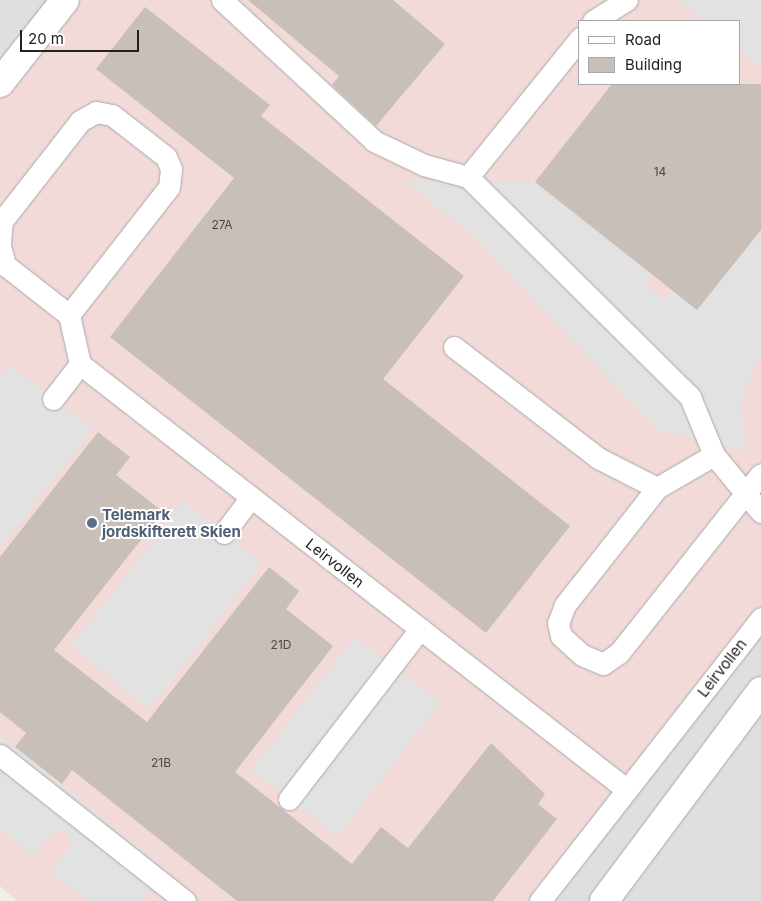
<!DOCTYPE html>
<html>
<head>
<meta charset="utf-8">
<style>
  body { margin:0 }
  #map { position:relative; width:761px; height:901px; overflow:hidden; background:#f2efe9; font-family:Inter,sans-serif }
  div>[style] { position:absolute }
  .residential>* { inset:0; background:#e0dfdf }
  .commercial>* { inset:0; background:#f2dad9 }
  .parking>* { inset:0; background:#e2e2e2 }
  .building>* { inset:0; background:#c7bfb8 }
  .roads { filter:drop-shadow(0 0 1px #a9a9a9) drop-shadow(0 0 1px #a9a9a9) }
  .lane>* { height:21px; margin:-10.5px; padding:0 10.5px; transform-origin:10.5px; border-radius:10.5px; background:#fff }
  .street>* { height:28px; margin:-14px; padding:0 14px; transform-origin:14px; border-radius:14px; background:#fff }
  .dots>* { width:14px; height:14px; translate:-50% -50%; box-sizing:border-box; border:2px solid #fff; border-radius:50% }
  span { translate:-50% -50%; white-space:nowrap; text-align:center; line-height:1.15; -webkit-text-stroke:4px #fff; paint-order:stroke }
  .number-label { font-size:12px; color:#4b4948 }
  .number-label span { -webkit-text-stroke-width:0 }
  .service-label { font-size:15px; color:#4e5e75; font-weight:700 }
  .left { translate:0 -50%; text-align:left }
  .street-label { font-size:15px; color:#222 }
  .legend { position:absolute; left:578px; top:20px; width:162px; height:65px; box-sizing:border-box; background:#fff; border:1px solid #a7a7a7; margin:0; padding:6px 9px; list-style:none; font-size:15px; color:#222 }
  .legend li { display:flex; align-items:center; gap:10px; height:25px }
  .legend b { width:25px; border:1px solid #a7a7a7 }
  .scale { position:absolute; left:20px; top:30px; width:119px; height:22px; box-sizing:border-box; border:2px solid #222; border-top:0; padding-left:6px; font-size:15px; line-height:18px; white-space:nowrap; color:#222; -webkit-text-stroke:4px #fff; paint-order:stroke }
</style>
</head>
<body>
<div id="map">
  <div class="residential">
    <div style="clip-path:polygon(0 0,50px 0,0 64px)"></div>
    <div style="clip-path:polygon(761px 618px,761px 901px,540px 901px)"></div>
  </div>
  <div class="commercial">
    <div style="clip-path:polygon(evenodd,50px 0,761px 0,761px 618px,540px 901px,17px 901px,0 886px,0 64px,50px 0,580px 21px,740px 21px,740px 84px,580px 84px,580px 21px)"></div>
  </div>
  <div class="parking">
    <div style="clip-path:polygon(677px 0,761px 0,761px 67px,740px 50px,740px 21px,704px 21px)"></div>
    <div style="clip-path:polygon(406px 181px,535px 182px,652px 275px,645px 285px,665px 301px,673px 291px,697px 310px,761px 230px,761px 359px,753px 368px,741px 406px,745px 451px,657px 429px,471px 234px)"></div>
    <div style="clip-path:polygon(10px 366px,92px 429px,0 548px,0 379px)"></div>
    <div style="clip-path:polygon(184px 502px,262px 563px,149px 709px,71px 646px)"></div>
    <div style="clip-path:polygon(355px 637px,440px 702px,338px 836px,251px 770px)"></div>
    <div style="clip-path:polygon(0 735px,166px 870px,141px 901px,88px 901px,51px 871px,71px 846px,64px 829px,54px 831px,33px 856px,0 829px)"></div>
  </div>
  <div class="building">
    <div style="clip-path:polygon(248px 0,393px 0,445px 44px,376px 126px,332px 85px,339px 76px)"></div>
    <div style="clip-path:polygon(145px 7px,270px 105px,261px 116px,464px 276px,383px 379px,570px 526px,486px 633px,110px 337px,234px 178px,96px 69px)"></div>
    <div style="clip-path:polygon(612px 84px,761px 84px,761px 230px,697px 310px,535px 182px)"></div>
    <div style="clip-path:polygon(98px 432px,130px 457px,116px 475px,163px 512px,54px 650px,147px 722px,269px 567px,299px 591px,286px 609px,333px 646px,235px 772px,352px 864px,381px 827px,408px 848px,491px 743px,545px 794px,538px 804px,557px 819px,493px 901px,237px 901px,72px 770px,62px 784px,15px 747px,26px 733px,0 712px,0 557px)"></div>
  </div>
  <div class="roads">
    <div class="lane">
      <div style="left:222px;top:0;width:207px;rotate:42.8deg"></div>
      <div style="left:374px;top:141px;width:55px;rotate:25.6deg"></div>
      <div style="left:424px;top:165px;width:46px;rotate:15.3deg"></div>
      <div style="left:468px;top:177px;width:313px;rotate:44.7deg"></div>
      <div style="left:690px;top:397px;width:63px;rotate:67.5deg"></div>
      <div style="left:714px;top:455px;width:74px;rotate:50.5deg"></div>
      <div style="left:593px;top:21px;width:40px;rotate:-32deg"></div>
      <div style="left:468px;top:177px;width:179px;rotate:-51.1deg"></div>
      <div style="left:0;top:242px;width:21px;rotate:-85deg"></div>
      <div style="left:2px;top:221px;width:127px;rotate:-52deg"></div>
      <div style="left:80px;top:121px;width:18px;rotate:-29deg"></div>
      <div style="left:96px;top:112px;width:16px;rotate:11deg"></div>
      <div style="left:112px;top:115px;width:68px;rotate:37.9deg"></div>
      <div style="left:166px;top:157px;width:13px;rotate:67deg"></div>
      <div style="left:171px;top:169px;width:18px;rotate:96deg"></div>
      <div style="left:169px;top:187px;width:162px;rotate:128deg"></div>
      <div style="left:0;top:246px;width:20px;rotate:75deg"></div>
      <div style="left:5px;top:265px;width:81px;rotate:38deg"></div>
      <div style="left:69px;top:315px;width:50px;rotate:77.3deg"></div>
      <div style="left:454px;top:347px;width:182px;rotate:37.6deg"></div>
      <div style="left:598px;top:458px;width:66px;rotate:27deg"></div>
      <div style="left:657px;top:488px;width:66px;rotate:-30.1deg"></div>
      <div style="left:53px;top:399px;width:44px;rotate:-52.4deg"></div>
      <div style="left:80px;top:364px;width:692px;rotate:37.9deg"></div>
      <div style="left:657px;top:488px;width:149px;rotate:128.2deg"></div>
      <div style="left:565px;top:605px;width:19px;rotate:111deg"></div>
      <div style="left:558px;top:623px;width:13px;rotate:77deg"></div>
      <div style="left:561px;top:636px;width:28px;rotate:42deg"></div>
      <div style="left:582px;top:655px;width:23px;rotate:23deg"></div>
      <div style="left:603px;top:664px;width:19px;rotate:-35deg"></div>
      <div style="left:619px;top:653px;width:228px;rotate:-51.6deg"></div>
      <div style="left:224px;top:533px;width:45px;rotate:-53.1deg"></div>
      <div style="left:0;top:755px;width:236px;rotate:38.3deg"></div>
      <div style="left:289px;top:799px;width:215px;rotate:-52.4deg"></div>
      <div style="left:540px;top:901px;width:359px;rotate:-52deg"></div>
    </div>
    <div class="street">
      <div style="left:0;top:83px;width:105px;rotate:-51.9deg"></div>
      <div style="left:604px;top:901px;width:262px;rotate:-53.2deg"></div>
    </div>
  </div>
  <div class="dots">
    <div style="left:92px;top:523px;background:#5c6f8a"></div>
  </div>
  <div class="number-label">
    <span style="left:660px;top:172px">14</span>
    <span style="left:222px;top:225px">27A</span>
    <span style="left:281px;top:645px">21D</span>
    <span style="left:161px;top:763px">21B</span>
  </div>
  <div class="service-label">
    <span class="left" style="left:102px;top:523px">Telemark<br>jordskifterett Skien</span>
  </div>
  <div class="street-label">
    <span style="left:335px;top:563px;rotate:38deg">Leirvollen</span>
    <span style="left:722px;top:668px;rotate:-52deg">Leirvollen</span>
  </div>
  <ul class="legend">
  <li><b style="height:6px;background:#fff"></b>Road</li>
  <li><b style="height:14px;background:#c7bfb8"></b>Building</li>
  </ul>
  <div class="scale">20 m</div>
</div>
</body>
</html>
